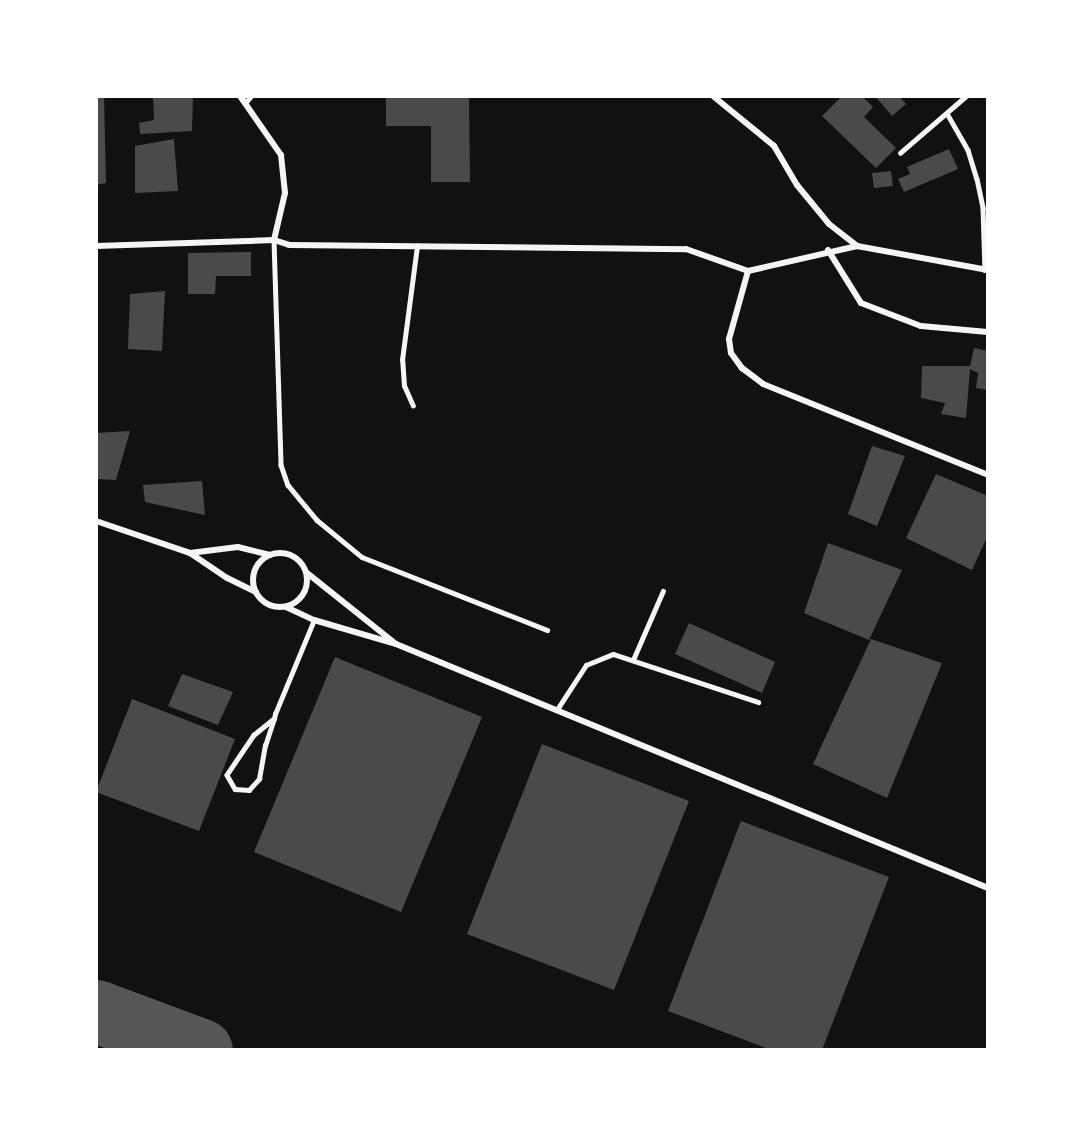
<!DOCTYPE html>
<html>
<head>
<meta charset="utf-8">
<style>
  body { margin:0 }
  #map { position:relative; width:1084px; height:1146px; overflow:hidden; background:#111; font-family:Karla,sans-serif }
  div>[style] { position:absolute }
  .taxiway>* { height:63px; margin:-31.5px; padding:0 31.5px; transform-origin:31.5px; border-radius:31.5px; background:#565656 }
  .building>* { inset:0; background:#4a4a4a }
  .service>* { height:4.5px; margin:-2.25px; padding:0 2.25px; transform-origin:2.25px; border-radius:2.25px; background:#f5f5f5 }
  .minor>* { height:6px; margin:-3px; padding:0 3px; transform-origin:3px; border-radius:3px; background:#f5f5f5 }
  .minor>.ring { margin:-3px; padding:0; box-sizing:content-box; background:none; border:6px solid #f5f5f5; border-radius:50% }
  span { translate:-50% -50%; white-space:nowrap; text-align:center; line-height:1.15; -webkit-text-stroke:6px #fff; paint-order:stroke }
  .frame { position:absolute; inset:0; border:98px solid #fff; pointer-events:none }
</style>
</head>
<body>
<div id="map">
  <div class="taxiway">
    <div style="left:96px;top:1011px;width:112px;rotate:20.4deg"></div>
  </div>
  <div class="building">
    <div style="clip-path:polygon(96px 96px,104px 96px,106px 183px,96px 185px)"></div>
    <div style="clip-path:polygon(153px 96px,193px 96px,192px 131px,140px 134px,139px 123px,154px 120px)"></div>
    <div style="clip-path:polygon(469px 96px,470px 182px,431px 182px,431px 126px,386px 126px,386px 97px)"></div>
    <div style="clip-path:polygon(842px 96px,862px 96px,873px 107px,864px 117px,896px 148px,876px 168px,822px 116px)"></div>
    <div style="clip-path:polygon(875px 96px,899px 96px,906px 104px,892px 116px)"></div>
    <div style="clip-path:polygon(174px 139px,178px 191px,135px 193px,135px 146px)"></div>
    <div style="clip-path:polygon(949px 149px,958px 169px,904px 192px,898px 179px,910px 174px,907px 167px)"></div>
    <div style="clip-path:polygon(891px 171px,893px 186px,874px 188px,872px 173px)"></div>
    <div style="clip-path:polygon(251px 252px,251px 276px,216px 276px,215px 294px,188px 294px,188px 253px)"></div>
    <div style="clip-path:polygon(165px 291px,162px 351px,128px 349px,130px 294px)"></div>
    <div style="clip-path:polygon(974px 348px,988px 351px,988px 390px,976px 388px,978px 373px,970px 369px,966px 418px,941px 414px,945px 403px,921px 398px,922px 366px,970px 366px)"></div>
    <div style="clip-path:polygon(130px 431px,116px 480px,96px 479px,96px 433px)"></div>
    <div style="clip-path:polygon(872px 446px,905px 456px,877px 526px,848px 514px)"></div>
    <div style="clip-path:polygon(936px 474px,988px 496px,988px 535px,972px 570px,906px 538px)"></div>
    <div style="clip-path:polygon(202px 481px,205px 515px,145px 502px,143px 485px)"></div>
    <div style="clip-path:polygon(828px 543px,902px 570px,869px 640px,804px 613px)"></div>
    <div style="clip-path:polygon(689px 623px,775px 662px,762px 693px,675px 654px)"></div>
    <div style="clip-path:polygon(871px 639px,942px 663px,887px 798px,813px 764px)"></div>
    <div style="clip-path:polygon(335px 657px,482px 717px,401px 912px,254px 852px)"></div>
    <div style="clip-path:polygon(182px 674px,233px 692px,218px 725px,168px 706px)"></div>
    <div style="clip-path:polygon(132px 699px,235px 739px,199px 831px,96px 792px)"></div>
    <div style="clip-path:polygon(542px 744px,689px 801px,614px 990px,467px 934px)"></div>
    <div style="clip-path:polygon(741px 821px,889px 877px,822px 1050px,771px 1050px,668px 1011px)"></div>
  </div>
  <div class="service">
    <div style="left:246px;top:102px;width:8px;rotate:-50deg"></div>
    <div style="left:948px;top:115px;width:40px;rotate:60.3deg"></div>
    <div style="left:968px;top:150px;width:30px;rotate:73deg"></div>
    <div style="left:977px;top:179px;width:30px;rotate:78deg"></div>
    <div style="left:983px;top:208px;width:62px;rotate:88.2deg"></div>
    <div style="left:900px;top:153px;width:87px;rotate:-40.8deg"></div>
    <div style="left:274px;top:240px;width:225px;rotate:88.2deg"></div>
    <div style="left:281px;top:465px;width:21px;rotate:71deg"></div>
    <div style="left:288px;top:485px;width:45px;rotate:50.4deg"></div>
    <div style="left:317px;top:520px;width:58px;rotate:39.4deg"></div>
    <div style="left:362px;top:557px;width:199px;rotate:21.5deg"></div>
    <div style="left:413px;top:406px;width:22px;rotate:-114deg"></div>
    <div style="left:404px;top:386px;width:26px;rotate:-94deg"></div>
    <div style="left:402px;top:360px;width:115px;rotate:-82.5deg"></div>
    <div style="left:633px;top:660px;width:75px;rotate:-66.5deg"></div>
    <div style="left:558px;top:708px;width:51px;rotate:-56.9deg"></div>
    <div style="left:586px;top:665px;width:29px;rotate:-22deg"></div>
    <div style="left:613px;top:654px;width:153px;rotate:18.3deg"></div>
    <div style="left:274px;top:719px;width:26px;rotate:141deg"></div>
    <div style="left:254px;top:735px;width:48px;rotate:124deg"></div>
    <div style="left:227px;top:775px;width:16px;rotate:60deg"></div>
    <div style="left:235px;top:789px;width:14px;rotate:4deg"></div>
    <div style="left:249px;top:790px;width:15px;rotate:-48deg"></div>
    <div style="left:259px;top:779px;width:34px;rotate:-80deg"></div>
    <div style="left:265px;top:746px;width:28px;rotate:-72deg"></div>
    <div style="left:274px;top:719px;width:5px;rotate:-79deg"></div>
    <div style="left:275px;top:714px;width:102px;rotate:-67.5deg"></div>
  </div>
  <div class="minor">
    <div style="left:240px;top:96px;width:72px;rotate:55.2deg"></div>
    <div style="left:281px;top:155px;width:38px;rotate:84deg"></div>
    <div style="left:285px;top:193px;width:48px;rotate:103.2deg"></div>
    <div style="left:713px;top:96px;width:79px;rotate:39.3deg"></div>
    <div style="left:774px;top:146px;width:45px;rotate:59.5deg"></div>
    <div style="left:797px;top:185px;width:50px;rotate:50.6deg"></div>
    <div style="left:829px;top:224px;width:36px;rotate:38deg"></div>
    <div style="left:857px;top:246px;width:133px;rotate:10.4deg"></div>
    <div style="left:96px;top:246px;width:178px;rotate:-1.9deg"></div>
    <div style="left:274px;top:240px;width:16px;rotate:18deg"></div>
    <div style="left:289px;top:245px;width:397px;rotate:0.6deg"></div>
    <div style="left:686px;top:249px;width:66px;rotate:19.5deg"></div>
    <div style="left:748px;top:271px;width:112px;rotate:-12.9deg"></div>
    <div style="left:828px;top:250px;width:62px;rotate:58.1deg"></div>
    <div style="left:861px;top:303px;width:64px;rotate:21deg"></div>
    <div style="left:921px;top:326px;width:67px;rotate:5.1deg"></div>
    <div style="left:748px;top:271px;width:71px;rotate:105.6deg"></div>
    <div style="left:729px;top:339px;width:14px;rotate:82deg"></div>
    <div style="left:731px;top:353px;width:19px;rotate:54deg"></div>
    <div style="left:742px;top:368px;width:26px;rotate:37deg"></div>
    <div style="left:763px;top:384px;width:243px;rotate:22deg"></div>
    <div style="left:96px;top:521px;width:99px;rotate:18.8deg"></div>
    <div class="ring" style="left:253px;top:553px;width:48px;height:48px"></div>
    <div style="left:256px;top:592px;width:32px;rotate:-154deg"></div>
    <div style="left:227px;top:578px;width:45px;rotate:-146deg"></div>
    <div style="left:190px;top:553px;width:48px;rotate:-7.1deg"></div>
    <div style="left:238px;top:547px;width:33px;rotate:14deg"></div>
    <div style="left:286px;top:607px;width:31px;rotate:25deg"></div>
    <div style="left:314px;top:620px;width:85px;rotate:16.3deg"></div>
    <div style="left:396px;top:644px;width:114px;rotate:-141.4deg"></div>
    <div style="left:396px;top:644px;width:640px;rotate:22.4deg"></div>
  </div>
  <div class="frame"></div>
</div>
</body>
</html>
